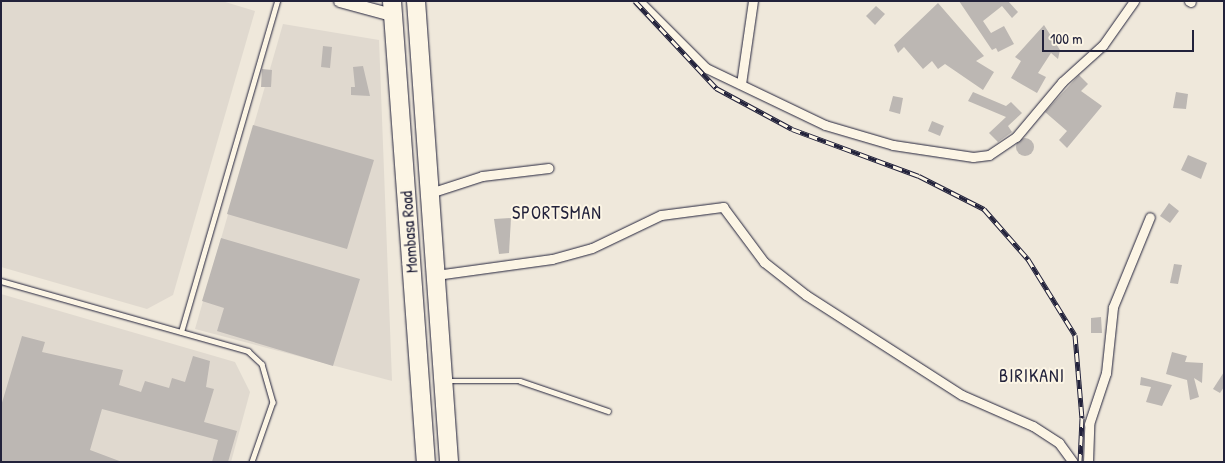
<!DOCTYPE html>
<html>
<head>
<meta charset="utf-8">
<style>
  body { margin:0 }
  #map { position:relative; width:1225px; height:463px; overflow:hidden; background:#efe8db; font-family:"Patrick Hand",sans-serif }
  div>[style] { position:absolute }
  .built>* { inset:0; background:#e0d9cf }
  .building>* { inset:0; background:#bcb7b3 }
  .round { border-radius:50% }
  .roads { filter:drop-shadow(0 0 1px #22223b) drop-shadow(0 0 1px #22223b) }
  .lane>* { height:4.5px; margin:-2.25px; padding:0 2.25px; transform-origin:2.25px; border-radius:2.25px; background:#fcf5e5 }
  .street>* { height:9px; margin:-4.5px; padding:0 4.5px; transform-origin:4.5px; border-radius:4.5px; background:#fcf5e5 }
  .secondary>* { height:12px; margin:-6px; padding:0 6px; transform-origin:6px; border-radius:6px; background:#fcf5e5 }
  .highway>* { height:18px; margin:-9px; padding:0 9px; transform-origin:9px; border-radius:9px; background:#fcf5e5 }
  .rail>* { height:5px; margin-top:-2.5px; transform-origin:0; background:repeating-linear-gradient(90deg,#fcf5e5 0 9px,#22223b 0 18px); box-sizing:border-box; border-block:1px solid #22223b }
  span { translate:-50% -50%; white-space:nowrap; text-align:center; line-height:1.15; -webkit-text-stroke:4px #fcf5e5; paint-order:stroke }
  .street-label { font-size:16px; color:#22223b }
  .neighbourhood-label { font-size:18px; color:#22223b; letter-spacing:1px }
  .frame { position:absolute; inset:0; border:2px solid #22223b; pointer-events:none }
  .scale { position:absolute; left:1042px; top:30px; width:152px; height:22px; box-sizing:border-box; border:2px solid #22223b; border-top:0; padding-left:6px; font-size:15px; line-height:18px; white-space:nowrap; color:#22223b; -webkit-text-stroke:4px #fcf5e5; paint-order:stroke }
</style>
</head>
<body>
<div id="map">
  <div class="built">
    <div style="clip-path:polygon(1px 1px,222px 1px,255px 11px,173px 295px,147px 309px,1px 267px)"></div>
    <div style="clip-path:polygon(283px 24px,379px 40px,392px 381px,195px 329px)"></div>
    <div style="clip-path:polygon(1px 294px,235px 362px,250px 392px,231px 462px,1px 462px)"></div>
  </div>
  <div class="building">
    <div style="clip-path:polygon(959px 1px,1008px 1px,1018px 12px,1012px 18px,1002px 6px,983px 21px,991px 33px,1004px 26px,1014px 44px,998px 52px,996px 48px,992px 50px)"></div>
    <div style="clip-path:polygon(938px 3px,984px 56px,976px 61px,994px 72px,983px 90px,945px 64px,938px 69px,932px 61px,923px 69px,904px 47px,898px 53px,894px 45px)"></div>
    <div style="clip-path:polygon(876px 6px,885px 14px,875px 25px,866px 16px)"></div>
    <div style="clip-path:polygon(1044px 25px,1060px 50px,1058px 59px,1051px 53px,1038px 73px,1046px 77px,1037px 93px,1011px 78px,1021px 61px,1015px 57px)"></div>
    <div style="clip-path:polygon(323px 46px,332px 47px,330px 68px,321px 67px)"></div>
    <div style="clip-path:polygon(363px 66px,370px 96px,351px 95px,351px 87px,355px 87px,353px 67px)"></div>
    <div style="clip-path:polygon(262px 69px,272px 70px,271px 87px,261px 87px)"></div>
    <div style="clip-path:polygon(1079px 75px,1088px 84px,1081px 91px,1102px 106px,1067px 148px,1059px 140px,1067px 131px,1045px 112px)"></div>
    <div style="clip-path:polygon(973px 92px,1006px 106px,1011px 102px,1022px 113px,1008px 126px,1012px 132px,998px 142px,989px 133px,1006px 117px,968px 101px)"></div>
    <div style="clip-path:polygon(1176px 92px,1188px 94px,1186px 109px,1173px 108px)"></div>
    <div style="clip-path:polygon(893px 96px,903px 98px,900px 114px,889px 111px)"></div>
    <div style="clip-path:polygon(932px 121px,944px 126px,940px 136px,928px 131px)"></div>
    <div style="clip-path:polygon(253px 125px,374px 160px,347px 249px,227px 214px)"></div>
    <div class="round" style="left:1016px;top:138px;width:18px;height:18px"></div>
    <div style="clip-path:polygon(1188px 155px,1207px 163px,1201px 179px,1181px 170px)"></div>
    <div style="clip-path:polygon(1169px 203px,1179px 211px,1170px 223px,1160px 216px)"></div>
    <div style="clip-path:polygon(511px 218px,509px 253px,499px 254px,494px 219px)"></div>
    <div style="clip-path:polygon(221px 238px,360px 279px,333px 366px,217px 331px,224px 308px,202px 301px)"></div>
    <div style="clip-path:polygon(1174px 264px,1182px 265px,1178px 284px,1170px 283px)"></div>
    <div style="clip-path:polygon(1101px 317px,1102px 333px,1091px 333px,1091px 318px)"></div>
    <div style="clip-path:polygon(22px 336px,45px 342px,42px 352px,123px 370px,119px 385px,141px 392px,145px 381px,169px 388px,172px 378px,185px 382px,193px 356px,210px 361px,206px 387px,214px 389px,204px 422px,237px 431px,228px 462px,212px 462px,218px 440px,102px 409px,90px 450px,122px 462px,1px 462px,1px 406px)"></div>
    <div style="clip-path:polygon(1172px 352px,1187px 356px,1185px 362px,1203px 363px,1202px 383px,1194px 378px,1199px 397px,1190px 400px,1187px 380px,1166px 374px)"></div>
    <div style="clip-path:polygon(1224px 372px,1224px 387px,1220px 393px,1213px 389px)"></div>
    <div style="clip-path:polygon(1141px 377px,1172px 385px,1162px 406px,1146px 402px,1151px 387px,1140px 385px)"></div>
  </div>
  <div class="roads">
    <div class="lane">
      <div style="left:1px;top:281px;width:257px;rotate:15.8deg"></div>
      <div style="left:248px;top:351px;width:19px;rotate:43deg"></div>
      <div style="left:262px;top:364px;width:40px;rotate:74deg"></div>
      <div style="left:273px;top:402px;width:64px;rotate:109.3deg"></div>
      <div style="left:181px;top:332px;width:345px;rotate:-73.8deg"></div>
      <div style="left:448px;top:381px;width:72px"></div>
      <div style="left:520px;top:381px;width:93px;rotate:18.8deg"></div>
    </div>
    <div class="street">
      <div style="left:639px;top:1px;width:95px;rotate:45deg"></div>
      <div style="left:706px;top:68px;width:132px;rotate:25.6deg"></div>
      <div style="left:825px;top:125px;width:71px;rotate:16.4deg"></div>
      <div style="left:893px;top:145px;width:81px;rotate:8.5deg"></div>
      <div style="left:973px;top:157px;width:16px;rotate:-7deg"></div>
      <div style="left:989px;top:155px;width:32px;rotate:-34deg"></div>
      <div style="left:1016px;top:137px;width:72px;rotate:-50.1deg"></div>
      <div style="left:1062px;top:82px;width:55px;rotate:-42.1deg"></div>
      <div style="left:1103px;top:45px;width:54px;rotate:-54.8deg"></div>
      <div style="left:1189px;top:1px;width:2px;rotate:27deg"></div>
      <div style="left:741px;top:84px;width:84px;rotate:-81.8deg"></div>
      <div style="left:430px;top:193px;width:55px;rotate:-18.1deg"></div>
      <div style="left:482px;top:176px;width:67px;rotate:-6.8deg"></div>
      <div style="left:436px;top:275px;width:117px;rotate:-7.9deg"></div>
      <div style="left:552px;top:259px;width:41px;rotate:-15.4deg"></div>
      <div style="left:592px;top:248px;width:76px;rotate:-25.6deg"></div>
      <div style="left:661px;top:215px;width:63px;rotate:-7.4deg"></div>
      <div style="left:723px;top:207px;width:69px;rotate:53.3deg"></div>
      <div style="left:764px;top:262px;width:53px;rotate:38.2deg"></div>
      <div style="left:806px;top:295px;width:185px;rotate:32.7deg"></div>
      <div style="left:962px;top:395px;width:77px;rotate:23.6deg"></div>
      <div style="left:1033px;top:426px;width:31px;rotate:33deg"></div>
      <div style="left:1059px;top:443px;width:24px;rotate:54deg"></div>
      <div style="left:1088px;top:462px;width:38px;rotate:-88deg"></div>
      <div style="left:1089px;top:424px;width:54px;rotate:-71.6deg"></div>
      <div style="left:1106px;top:373px;width:66px;rotate:-83.9deg"></div>
      <div style="left:1113px;top:307px;width:97px;rotate:-67.7deg"></div>
    </div>
    <div class="secondary">
      <div style="left:340px;top:1px;width:54px;rotate:15.1deg"></div>
    </div>
    <div class="highway">
      <div style="left:392px;top:1px;width:462px;rotate:85.8deg"></div>
      <div style="left:416px;top:1px;width:462px;rotate:85.9deg"></div>
    </div>
  </div>
  <div class="rail">
    <div style="left:635px;top:1px;width:119px;rotate:47deg"></div>
    <div style="left:716px;top:88px;width:86px;rotate:28.3deg"></div>
    <div style="left:792px;top:129px;width:135px;rotate:20.3deg"></div>
    <div style="left:919px;top:176px;width:73px;rotate:26.9deg"></div>
    <div style="left:984px;top:209px;width:67px;rotate:48.7deg"></div>
    <div style="left:1028px;top:259px;width:89px;rotate:58.3deg"></div>
    <div style="left:1075px;top:335px;width:83px;rotate:85.2deg"></div>
    <div style="left:1082px;top:418px;width:44px;rotate:92.6deg"></div>
  </div>
  <div class="street-label">
    <span style="left:409px;top:232px;rotate:-94deg">Mombasa Road</span>
  </div>
  <div class="neighbourhood-label">
    <span style="left:557px;top:213px">SPORTSMAN</span>
    <span style="left:1032px;top:376px">BIRIKANI</span>
  </div>
  <div class="frame"></div>
  <div class="scale">100 m</div>
</div>
</body>
</html>
